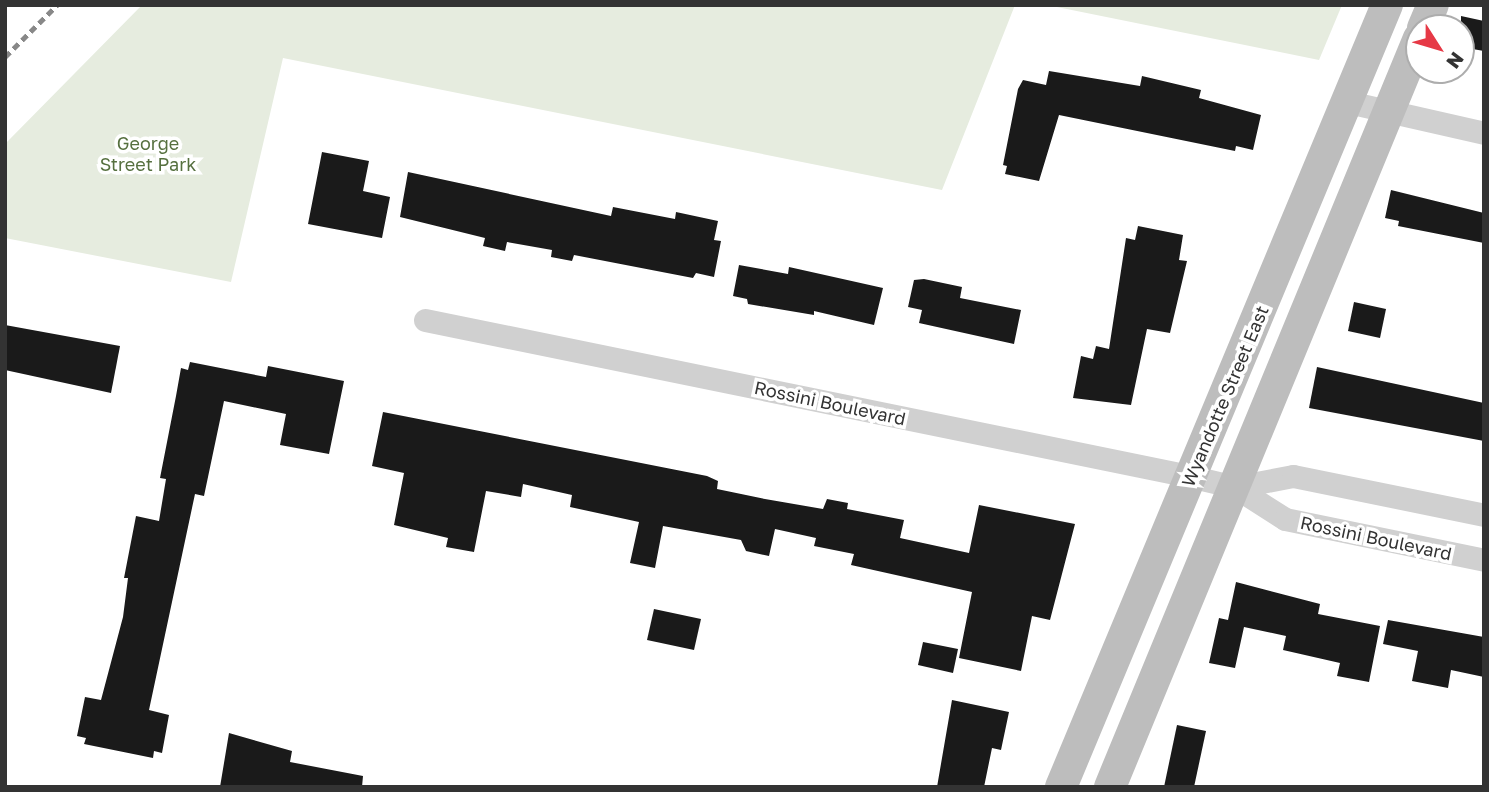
<!DOCTYPE html>
<html>
<head>
<meta charset="utf-8">
<style>
  body { margin:0 }
  #map { position:relative; width:1489px; height:792px; overflow:hidden; background:#fff; font-family:"Golos Text",sans-serif }
  div>[style] { position:absolute }
  .green>* { inset:0; background:#e6ecdf }
  .building>* { inset:0; background:#1a1a1a }
  .minor>* { height:23px; margin:-11.5px; padding:0 11.5px; transform-origin:11.5px; border-radius:11.5px; background:#d0d0d0 }
  .secondary>* { height:32px; margin:-16px; padding:0 16px; transform-origin:16px; border-radius:16px; background:#bdbdbd }
  .rail>* { height:5px; margin-top:-2.5px; transform-origin:0; background:repeating-linear-gradient(90deg,#888 0 7px,transparent 0 12px) }
  span { translate:-50% -50%; white-space:nowrap; text-align:center; line-height:1.15; -webkit-text-stroke:7px #fff; paint-order:stroke }
  .park-label { font-size:18px; color:#56703f }
  .street-label { font-size:18px; color:#333 }
  .frame { position:absolute; inset:0; border:7px solid #333; pointer-events:none }
  .north { position:absolute; left:1405px; top:14px; width:70px; height:70px; box-sizing:border-box; background:#fff; border:2px solid #adadad; border-radius:50%; rotate:127deg; font-size:19px; font-weight:700; line-height:28px; text-align:center; color:#333 }
  .north::after { content:''; display:block; margin:auto; width:24px; height:32px; background:#e63946; clip-path:polygon(50% 0,100% 100%,50% 72%,0 100%) }
</style>
</head>
<body>
<div id="map">
  <div class="green">
    <div style="clip-path:polygon(142px 5px,1015px 5px,942px 190px,283px 58px,231px 282px,5px 238px,5px 144px)"></div>
    <div style="clip-path:polygon(1047px 5px,1342px 5px,1319px 60px)"></div>
  </div>
  <div class="building">
    <div style="clip-path:polygon(1461px 16px,1484px 21px,1484px 51px,1461px 47px)"></div>
    <div style="clip-path:polygon(1049px 71px,1140px 86px,1142px 76px,1201px 90px,1199px 98px,1261px 115px,1253px 150px,1236px 146px,1235px 151px,1059px 115px,1039px 181px,1005px 174px,1007px 166px,1003px 165px,1018px 89px,1023px 80px,1046px 85px)"></div>
    <div style="clip-path:polygon(322px 152px,369px 161px,363px 191px,390px 197px,382px 238px,308px 224px)"></div>
    <div style="clip-path:polygon(408px 172px,611px 216px,613px 207px,675px 219px,676px 212px,718px 221px,714px 240px,721px 241px,714px 277px,696px 273px,693px 278px,574px 255px,572px 261px,551px 257px,552px 250px,507px 242px,505px 251px,483px 246px,485px 238px,400px 217px)"></div>
    <div style="clip-path:polygon(1391px 190px,1484px 213px,1484px 243px,1398px 226px,1399px 221px,1385px 218px)"></div>
    <div style="clip-path:polygon(1138px 226px,1183px 235px,1179px 260px,1187px 261px,1170px 333px,1147px 329px,1131px 405px,1073px 398px,1081px 356px,1093px 359px,1096px 346px,1109px 349px,1126px 238px,1135px 240px)"></div>
    <div style="clip-path:polygon(739px 265px,788px 274px,789px 267px,883px 288px,874px 325px,814px 311px,814px 315px,748px 304px,747px 299px,733px 296px)"></div>
    <div style="clip-path:polygon(924px 279px,962px 287px,960px 298px,1021px 310px,1014px 344px,919px 323px,922px 310px,908px 307px,914px 280px)"></div>
    <div style="clip-path:polygon(1354px 302px,1386px 309px,1380px 338px,1348px 331px)"></div>
    <div style="clip-path:polygon(5px 325px,120px 346px,111px 393px,5px 370px)"></div>
    <div style="clip-path:polygon(190px 362px,266px 377px,268px 366px,344px 381px,329px 454px,280px 445px,286px 414px,224px 401px,204px 496px,195px 494px,149px 710px,169px 715px,162px 753px,154px 751px,153px 758px,84px 744px,86px 738px,77px 736px,85px 697px,101px 700px,123px 617px,128px 578px,124px 578px,136px 516px,159px 521px,166px 479px,160px 478px,176px 396px,181px 368px,188px 370px)"></div>
    <div style="clip-path:polygon(1317px 367px,1484px 403px,1484px 441px,1309px 408px)"></div>
    <div style="clip-path:polygon(383px 412px,707px 476px,718px 481px,717px 489px,765px 499px,823px 509px,827px 499px,848px 503px,847px 509px,904px 520px,900px 538px,969px 553px,979px 505px,1075px 524px,1050px 620px,1032px 616px,1021px 671px,959px 658px,972px 592px,851px 565px,854px 554px,814px 546px,816px 538px,775px 529px,769px 556px,746px 551px,741px 540px,663px 526px,655px 568px,630px 563px,639px 522px,570px 507px,572px 495px,523px 484px,521px 497px,486px 491px,474px 552px,446px 547px,448px 538px,394px 525px,404px 473px,372px 466px)"></div>
    <div style="clip-path:polygon(1236px 582px,1320px 604px,1318px 614px,1380px 626px,1369px 682px,1337px 676px,1340px 663px,1283px 650px,1286px 636px,1244px 627px,1235px 668px,1209px 663px,1219px 618px,1228px 620px)"></div>
    <div style="clip-path:polygon(654px 609px,701px 619px,694px 650px,647px 640px)"></div>
    <div style="clip-path:polygon(1388px 620px,1484px 637px,1484px 677px,1451px 670px,1448px 688px,1412px 681px,1418px 651px,1383px 644px)"></div>
    <div style="clip-path:polygon(923px 642px,958px 649px,953px 673px,918px 665px)"></div>
    <div style="clip-path:polygon(952px 700px,1009px 712px,1001px 750px,992px 748px,984px 787px,937px 787px)"></div>
    <div style="clip-path:polygon(1177px 725px,1206px 731px,1194px 787px,1164px 787px)"></div>
    <div style="clip-path:polygon(229px 733px,292px 751px,290px 762px,363px 776px,362px 787px,220px 787px)"></div>
  </div>
  <div class="minor">
    <div style="left:1348px;top:102px;width:139px;rotate:12.8deg"></div>
    <div style="left:425px;top:320px;width:780px;rotate:11.54deg"></div>
    <div style="left:1189px;top:476px;width:47px;rotate:13.4deg"></div>
    <div style="left:1235px;top:487px;width:59px;rotate:32.6deg"></div>
    <div style="left:1285px;top:519px;width:203px;rotate:11.6deg"></div>
    <div style="left:1235px;top:487px;width:59px;rotate:-10.7deg"></div>
    <div style="left:1293px;top:476px;width:195px;rotate:11.5deg"></div>
  </div>
  <div class="secondary">
    <div style="left:1423px;top:28px;width:25px;rotate:-67deg"></div>
    <div style="left:1061px;top:787px;width:847px;rotate:-67.37deg"></div>
    <div style="left:1110px;top:787px;width:810px;rotate:-67.58deg"></div>
  </div>
  <div class="rail">
    <div style="left:5px;top:57px;width:74px;rotate:-45deg"></div>
  </div>
  <div class="park-label">
    <span style="left:148px;top:154px">George<br>Street Park</span>
  </div>
  <div class="street-label">
    <span style="left:1225px;top:396px;rotate:-67deg">Wyandotte Street East</span>
    <span style="left:830px;top:403px;rotate:12deg">Rossini Boulevard</span>
    <span style="left:1376px;top:538px;rotate:12deg">Rossini Boulevard</span>
  </div>
  <div class="frame"></div>
  <div class="north">N</div>
</div>
</body>
</html>
